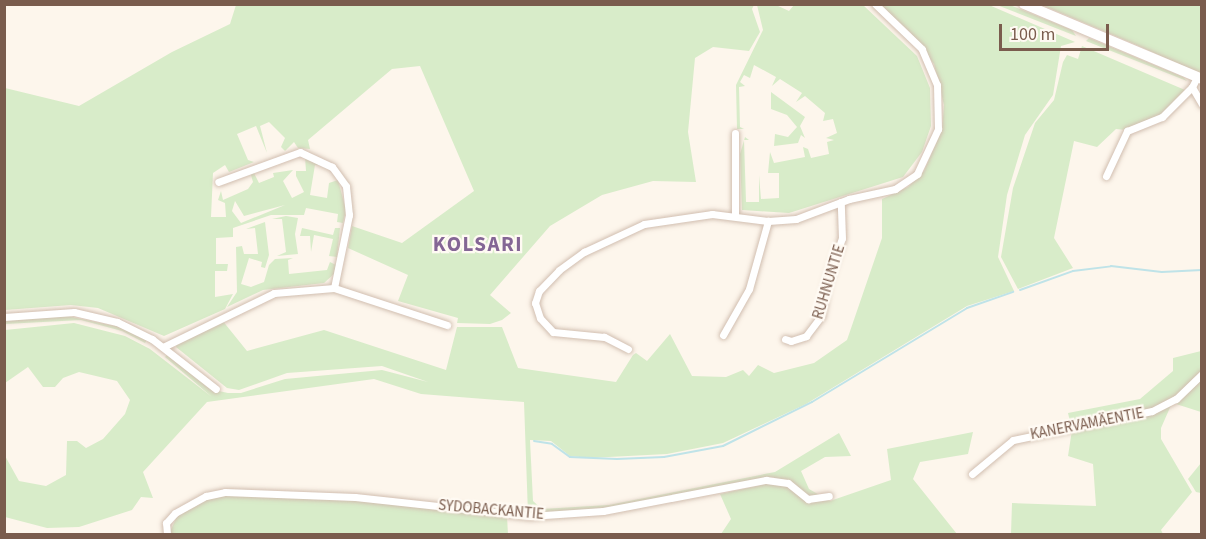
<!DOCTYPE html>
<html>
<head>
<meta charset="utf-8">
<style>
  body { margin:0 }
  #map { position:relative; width:1206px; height:539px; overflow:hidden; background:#fdf6ec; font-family:"Source Sans 3",sans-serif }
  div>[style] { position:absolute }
  .green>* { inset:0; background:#d8ecc9 }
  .stream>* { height:2px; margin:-1px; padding:0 1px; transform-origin:1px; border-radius:1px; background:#bfe3e8 }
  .roads { filter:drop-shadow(0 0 2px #d1beb0) drop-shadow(0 0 2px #d1beb0) }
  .minor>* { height:7px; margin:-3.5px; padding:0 3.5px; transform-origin:3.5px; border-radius:3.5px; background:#fff }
  .secondary>* { height:10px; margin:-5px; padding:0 5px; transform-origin:5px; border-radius:5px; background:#fff }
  span { translate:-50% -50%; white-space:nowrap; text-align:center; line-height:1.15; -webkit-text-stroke:4.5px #fffaf3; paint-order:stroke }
  .street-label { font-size:15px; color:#7a5c4d }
  .district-label { font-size:21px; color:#846695; font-weight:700; letter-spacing:1.5px }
  .frame { position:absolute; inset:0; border:6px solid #7a5c4d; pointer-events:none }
  .scale { position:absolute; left:999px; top:24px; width:110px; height:27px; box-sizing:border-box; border:3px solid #7a5c4d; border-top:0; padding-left:8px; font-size:18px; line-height:21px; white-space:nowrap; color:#7a5c4d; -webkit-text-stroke:4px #fffaf3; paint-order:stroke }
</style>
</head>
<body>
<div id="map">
  <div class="green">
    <div style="clip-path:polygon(evenodd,236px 5px,754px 5px,752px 9px,760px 32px,749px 51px,713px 47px,695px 58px,688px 132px,696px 182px,653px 181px,602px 195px,550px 226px,490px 295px,511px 313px,502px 320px,490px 324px,457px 323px,458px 318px,398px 301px,408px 275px,348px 248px,352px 226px,402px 243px,474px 191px,420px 66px,392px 69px,308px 140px,310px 149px,298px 148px,294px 142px,285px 151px,281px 147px,285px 138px,269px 122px,260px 126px,267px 153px,256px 126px,237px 134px,248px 160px,254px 162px,229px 172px,225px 165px,213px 173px,211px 217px,226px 217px,225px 203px,218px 200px,221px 191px,223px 200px,248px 189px,253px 182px,250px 172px,253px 171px,259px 183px,274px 177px,273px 173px,293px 170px,283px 181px,292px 198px,304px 192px,296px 176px,296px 171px,306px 171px,305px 157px,320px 165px,315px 165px,310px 195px,327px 198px,329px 183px,338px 180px,346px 210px,343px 223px,337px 222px,338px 214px,306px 208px,304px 215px,271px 215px,233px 228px,233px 237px,216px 238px,216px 264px,228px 264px,227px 271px,215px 271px,215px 297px,233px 294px,225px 309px,164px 336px,98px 308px,71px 305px,5px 310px,5px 88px,79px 106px,172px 52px,230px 24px,236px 5px,235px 201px,244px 216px,285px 205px,241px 223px,232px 211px,235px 201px)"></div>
    <div style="clip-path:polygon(757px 5px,776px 5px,789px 11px,794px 5px,863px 5px,917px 56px,930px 88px,931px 126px,922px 152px,903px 177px,789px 213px,742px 210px,740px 154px,745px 137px,749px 140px,744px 140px,746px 202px,759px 202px,759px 175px,761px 199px,779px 198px,779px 173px,768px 173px,770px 152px,774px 163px,805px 157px,803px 147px,808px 149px,811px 158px,829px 154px,827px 142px,834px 140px,826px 138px,837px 133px,833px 119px,823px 121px,825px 113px,805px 96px,796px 102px,802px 93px,780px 79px,772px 86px,776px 77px,754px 65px,750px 78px,744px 75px,740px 82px,745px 86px,739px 87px,740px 127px,744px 129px,737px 129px,736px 85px,763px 30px)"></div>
    <div style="clip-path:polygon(880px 5px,989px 5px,1075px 42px,1061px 46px,1053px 95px,1025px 135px,1007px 195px,998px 257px,1014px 291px,967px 306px,806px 404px,723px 443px,667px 454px,589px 458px,570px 456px,551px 441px,530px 440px,533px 501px,542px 509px,609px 505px,775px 472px,839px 433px,851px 456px,825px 457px,801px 471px,809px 489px,830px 501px,891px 480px,887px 449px,973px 432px,968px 454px,920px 462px,913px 479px,957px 534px,721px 534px,731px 519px,720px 494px,775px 482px,774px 477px,619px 507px,528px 514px,524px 402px,421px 394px,374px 379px,207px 402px,143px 472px,153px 498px,141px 497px,132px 510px,79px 527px,47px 528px,5px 517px,4px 454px,19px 481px,46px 486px,66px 475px,67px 441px,77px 441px,86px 448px,103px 439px,125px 414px,130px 400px,117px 381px,79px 372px,63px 378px,55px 387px,43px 387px,28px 367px,5px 383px,5px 330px,74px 323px,125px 336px,150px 349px,212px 397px,165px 357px,167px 355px,214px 390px,228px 393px,241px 393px,285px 379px,382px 370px,428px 382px,382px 366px,287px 373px,239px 390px,227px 388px,176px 347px,177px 343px,222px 320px,247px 351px,324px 330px,446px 370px,457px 327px,502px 327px,518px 368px,616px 382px,633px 355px,636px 353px,647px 361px,670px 334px,692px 376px,726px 377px,743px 370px,749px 376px,758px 365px,774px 373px,814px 363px,847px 340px,882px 238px,882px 199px,908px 187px,924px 171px,942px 130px,944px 105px,934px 64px,910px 32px)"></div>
    <div style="clip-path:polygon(997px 5px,1010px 5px,1072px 30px,1076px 36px)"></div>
    <div style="clip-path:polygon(1042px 5px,1201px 5px,1201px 74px,1132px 43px)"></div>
    <div style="clip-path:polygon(1089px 38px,1183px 77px,1187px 81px,1086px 41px)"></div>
    <div style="clip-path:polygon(1082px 46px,1185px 90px,1162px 116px,1126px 130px,1116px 129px,1097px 147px,1074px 141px,1054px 238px,1073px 268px,1018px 289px,1001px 257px,1013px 188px,1035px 123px,1054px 100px,1063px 62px,1067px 55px,1078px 59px)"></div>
    <div style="clip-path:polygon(771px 92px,805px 117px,800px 126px,805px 138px,801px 135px,798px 143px,774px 146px,775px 134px,788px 137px,797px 127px,787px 115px,771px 109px)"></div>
    <div style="clip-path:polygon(286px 216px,298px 218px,295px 234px,298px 254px,277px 256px,286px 252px,282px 219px,272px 219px)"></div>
    <div style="clip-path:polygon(265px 222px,269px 255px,265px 268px,261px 267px,262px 262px,249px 258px,241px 284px,251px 287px,264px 282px,269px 265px,275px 259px,293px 258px,288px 260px,289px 274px,327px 270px,330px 262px,336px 265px,334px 274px,324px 283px,263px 290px,227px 307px,237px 292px,236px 247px,242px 246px,244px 254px,258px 254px,255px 228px,246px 229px)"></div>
    <div style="clip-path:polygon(302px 228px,333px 235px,335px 228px,340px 228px,337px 257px,329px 256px,333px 239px,314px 235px,311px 252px,310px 236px,300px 236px)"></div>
    <div style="clip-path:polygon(67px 316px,124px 328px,147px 340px,145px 343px,122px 331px,81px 320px,5px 324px,5px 320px)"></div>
    <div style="clip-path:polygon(1201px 351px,1201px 371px,1176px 396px,1152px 409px,1071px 426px,1068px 413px,1140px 399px,1173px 371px,1173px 358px)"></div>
    <div style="clip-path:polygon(1201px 376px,1201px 412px,1176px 404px,1185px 392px)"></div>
    <div style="clip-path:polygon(1172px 403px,1161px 428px,1161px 439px,1192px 492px,1161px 530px,1163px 534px,1011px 534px,1012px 503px,1096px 506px,1093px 464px,1068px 456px,1072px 430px)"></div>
    <div style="clip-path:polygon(1201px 463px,1201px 493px,1196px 492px,1188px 479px)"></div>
    <div style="clip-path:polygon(226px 495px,361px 501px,507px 517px,508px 534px,169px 534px,178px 514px,212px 497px)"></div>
  </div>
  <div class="stream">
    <div style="left:1020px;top:290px;width:56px;rotate:-19.7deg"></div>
    <div style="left:1073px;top:271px;width:38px;rotate:-7deg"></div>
    <div style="left:1111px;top:266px;width:51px;rotate:6.7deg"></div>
    <div style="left:1162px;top:272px;width:40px;rotate:-2.9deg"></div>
    <div style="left:534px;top:441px;width:18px;rotate:9deg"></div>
    <div style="left:552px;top:444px;width:22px;rotate:36deg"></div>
    <div style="left:570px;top:457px;width:47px;rotate:2.4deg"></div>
    <div style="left:617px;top:459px;width:47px;rotate:-2.4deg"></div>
    <div style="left:664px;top:457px;width:60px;rotate:-10.6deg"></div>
    <div style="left:723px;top:446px;width:99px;rotate:-26.3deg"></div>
    <div style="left:812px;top:402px;width:181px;rotate:-31.2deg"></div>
    <div style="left:967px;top:308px;width:49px;rotate:-19.2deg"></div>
  </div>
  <div class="roads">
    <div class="minor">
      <div style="left:1192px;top:87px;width:20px;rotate:60deg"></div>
      <div style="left:735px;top:133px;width:83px;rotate:90deg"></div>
      <div style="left:1106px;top:176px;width:50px;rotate:-65deg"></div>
      <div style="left:1127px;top:131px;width:38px;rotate:-22deg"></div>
      <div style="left:1162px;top:117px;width:42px;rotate:-45deg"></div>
      <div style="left:1192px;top:87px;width:11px;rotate:-63deg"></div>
      <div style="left:334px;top:288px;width:119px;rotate:18.1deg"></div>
      <div style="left:4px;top:317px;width:70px;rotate:-4.1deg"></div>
      <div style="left:74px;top:312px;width:44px;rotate:13.1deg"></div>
      <div style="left:117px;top:322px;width:39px;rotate:26deg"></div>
      <div style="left:152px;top:339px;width:81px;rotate:38deg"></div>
      <div style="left:723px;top:335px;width:53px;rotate:-60.5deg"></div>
      <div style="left:749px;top:289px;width:71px;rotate:-74.4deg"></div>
      <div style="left:785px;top:339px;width:6px;rotate:18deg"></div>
      <div style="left:791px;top:341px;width:16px;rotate:-18deg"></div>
      <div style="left:806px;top:336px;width:25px;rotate:-53deg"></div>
      <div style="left:821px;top:316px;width:35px;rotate:-80deg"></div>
      <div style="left:827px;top:282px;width:46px;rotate:-71.2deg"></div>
      <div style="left:842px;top:238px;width:36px;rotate:-92deg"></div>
      <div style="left:163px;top:347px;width:123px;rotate:-25.9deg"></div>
      <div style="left:274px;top:293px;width:60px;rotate:-4.8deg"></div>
      <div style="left:334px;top:288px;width:75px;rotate:-78.4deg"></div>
      <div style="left:349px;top:215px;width:29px;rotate:-96deg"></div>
      <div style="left:346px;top:186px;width:24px;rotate:-126deg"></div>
      <div style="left:332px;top:167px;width:35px;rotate:-155deg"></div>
      <div style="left:300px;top:152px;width:87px;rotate:159.9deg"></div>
      <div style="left:628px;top:349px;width:27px;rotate:-153deg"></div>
      <div style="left:604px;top:337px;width:51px;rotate:-174.4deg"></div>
      <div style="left:553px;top:332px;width:19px;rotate:-133deg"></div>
      <div style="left:540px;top:318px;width:16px;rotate:-108deg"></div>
      <div style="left:535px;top:303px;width:13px;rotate:-72deg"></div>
      <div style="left:539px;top:291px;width:29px;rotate:-46deg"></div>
      <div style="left:559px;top:270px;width:31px;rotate:-36deg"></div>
      <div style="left:584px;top:252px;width:66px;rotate:-25deg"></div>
      <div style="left:644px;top:224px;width:69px;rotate:-8.4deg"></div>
      <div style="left:712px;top:214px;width:56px;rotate:7.1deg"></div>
      <div style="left:768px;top:221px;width:28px;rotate:-4deg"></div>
      <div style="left:796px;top:219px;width:57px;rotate:-20.7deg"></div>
      <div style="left:849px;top:199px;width:47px;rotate:-12.3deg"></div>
      <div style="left:895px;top:189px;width:27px;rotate:-34deg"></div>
      <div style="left:917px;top:174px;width:50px;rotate:-65deg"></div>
      <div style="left:938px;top:129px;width:44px;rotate:-91.3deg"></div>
      <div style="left:937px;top:85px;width:39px;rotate:-113deg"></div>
      <div style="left:922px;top:49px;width:65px;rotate:-136.2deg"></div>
      <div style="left:972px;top:474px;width:53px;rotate:-39.7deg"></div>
      <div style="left:1013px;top:440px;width:142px;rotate:-11.8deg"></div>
      <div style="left:1152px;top:411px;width:27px;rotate:-27deg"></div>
      <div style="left:1176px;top:399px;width:36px;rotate:-44deg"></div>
      <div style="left:167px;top:534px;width:11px;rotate:-95deg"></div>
      <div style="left:166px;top:523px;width:13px;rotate:-48deg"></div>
      <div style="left:175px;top:513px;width:35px;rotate:-29deg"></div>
      <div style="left:206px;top:496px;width:19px;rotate:-12deg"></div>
      <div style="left:225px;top:492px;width:130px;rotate:2.2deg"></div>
      <div style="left:355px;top:497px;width:176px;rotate:6.2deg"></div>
      <div style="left:530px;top:516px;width:73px;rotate:-3.9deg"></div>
      <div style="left:603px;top:511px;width:166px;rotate:-10.8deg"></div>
      <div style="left:766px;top:480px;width:22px;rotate:8deg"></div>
      <div style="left:788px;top:483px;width:26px;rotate:39deg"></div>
      <div style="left:808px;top:499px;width:21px;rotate:-8deg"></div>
    </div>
    <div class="secondary">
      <div style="left:1024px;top:4px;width:193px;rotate:22.8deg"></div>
    </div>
  </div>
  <div class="street-label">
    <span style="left:829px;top:282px;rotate:-73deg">RUHNUNTIE</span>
    <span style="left:1087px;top:424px;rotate:-11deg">KANERVAMÄENTIE</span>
    <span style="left:491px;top:510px;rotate:5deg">SYDOBACKANTIE</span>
  </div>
  <div class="district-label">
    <span style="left:478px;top:244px">KOLSARI</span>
  </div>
  <div class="frame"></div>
  <div class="scale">100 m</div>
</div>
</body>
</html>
